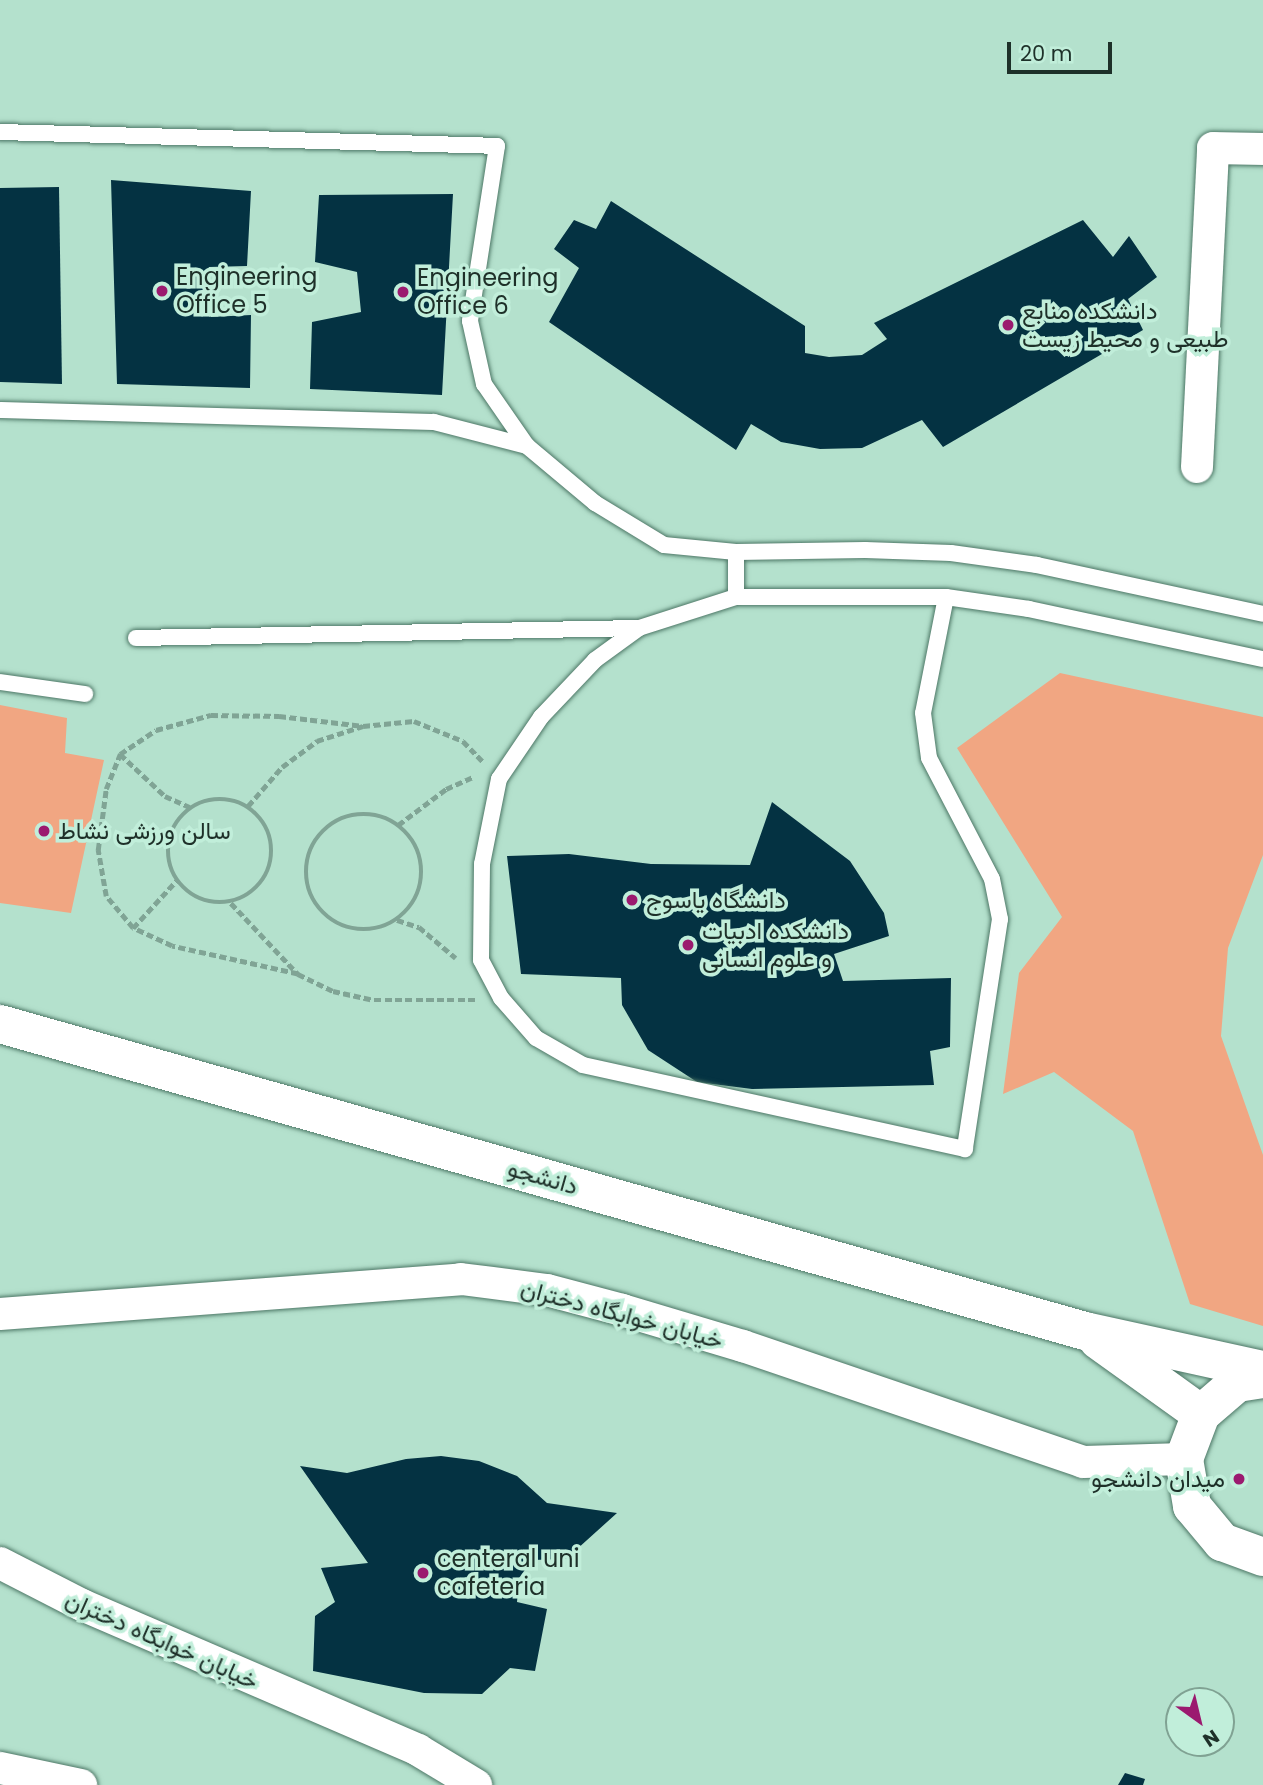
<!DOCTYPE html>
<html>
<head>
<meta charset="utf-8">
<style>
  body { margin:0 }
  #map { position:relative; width:1263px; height:1785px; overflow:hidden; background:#b4e1cd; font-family:Poppins,Vazirmatn,sans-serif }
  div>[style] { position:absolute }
  .green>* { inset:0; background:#f1a682 }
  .building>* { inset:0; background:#043242 }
  .path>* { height:4.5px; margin-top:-2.25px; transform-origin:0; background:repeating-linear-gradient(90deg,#80a495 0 7px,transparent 0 10.5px) }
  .path>.ring { margin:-2.25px; padding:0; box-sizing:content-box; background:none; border:4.5px solid #80a495; border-radius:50% }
  .roads { filter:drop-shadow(0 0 2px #4d7766) drop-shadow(0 0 2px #4d7766) }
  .service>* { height:16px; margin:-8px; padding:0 8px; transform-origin:8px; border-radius:8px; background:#fff }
  .minor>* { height:32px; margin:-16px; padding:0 16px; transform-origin:16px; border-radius:16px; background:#fff }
  .tertiary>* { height:38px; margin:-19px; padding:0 19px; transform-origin:19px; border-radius:19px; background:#fff }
  .dots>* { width:19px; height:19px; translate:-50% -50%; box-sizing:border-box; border:4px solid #c1eeda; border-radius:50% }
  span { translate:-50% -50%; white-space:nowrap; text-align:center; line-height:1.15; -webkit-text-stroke:7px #c1eeda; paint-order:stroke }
  .poi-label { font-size:24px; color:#1e3029 }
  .left { translate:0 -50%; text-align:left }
  .right { translate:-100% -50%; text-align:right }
  .street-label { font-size:24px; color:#1e3029 }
  .north { position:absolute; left:1165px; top:1687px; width:70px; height:70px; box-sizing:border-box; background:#c1eeda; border:2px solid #80a293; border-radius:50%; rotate:146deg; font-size:19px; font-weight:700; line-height:28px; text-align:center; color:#1e3029 }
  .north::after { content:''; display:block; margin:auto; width:24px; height:32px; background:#9b1a6f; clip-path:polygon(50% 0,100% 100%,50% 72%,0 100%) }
  .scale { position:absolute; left:1007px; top:42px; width:105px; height:32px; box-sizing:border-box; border:4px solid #1e3029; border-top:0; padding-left:9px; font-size:21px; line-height:24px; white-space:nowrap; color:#1e3029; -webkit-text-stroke:5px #c1eeda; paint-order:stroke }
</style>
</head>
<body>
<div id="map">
  <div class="green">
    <div style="clip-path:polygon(1060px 673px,1263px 717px,1263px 855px,1228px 948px,1221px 1036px,1263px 1155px,1263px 1326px,1190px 1304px,1133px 1131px,1054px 1072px,1003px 1094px,1019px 973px,1062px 917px,957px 748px)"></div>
    <div style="clip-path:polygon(0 705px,67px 718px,65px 753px,104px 760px,71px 913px,0 903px)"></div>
  </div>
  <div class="building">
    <div style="clip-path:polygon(111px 180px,251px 191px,247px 266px,209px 267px,211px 317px,251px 315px,250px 388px,117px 384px)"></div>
    <div style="clip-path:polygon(59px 187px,62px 384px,0 382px,0 188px)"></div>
    <div style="clip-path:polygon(453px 194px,442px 395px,310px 389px,312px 322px,361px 312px,357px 272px,315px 262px,319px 195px)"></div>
    <div style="clip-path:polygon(611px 201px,805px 326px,805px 353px,829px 357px,862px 355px,887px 339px,874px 323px,1083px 220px,1113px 257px,1129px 236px,1157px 277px,1128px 299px,1143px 330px,943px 447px,922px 420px,862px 448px,820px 449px,781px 442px,751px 424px,736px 450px,549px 322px,579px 268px,554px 249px,574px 220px,596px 229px)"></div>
    <div style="clip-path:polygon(772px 802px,850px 861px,884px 913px,889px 936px,834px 954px,843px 981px,951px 978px,950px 1047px,930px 1051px,934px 1085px,752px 1089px,697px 1082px,648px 1050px,622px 1005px,621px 978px,521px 974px,507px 856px,569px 854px,651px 864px,750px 865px)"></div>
    <div style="clip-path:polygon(441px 1456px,479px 1461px,517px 1476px,547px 1503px,617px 1513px,566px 1559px,532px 1560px,519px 1578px,517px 1602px,547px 1609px,535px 1671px,510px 1668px,482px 1694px,424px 1693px,313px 1671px,315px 1616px,335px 1602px,321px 1568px,368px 1563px,300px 1466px,347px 1473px,406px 1459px)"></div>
    <div style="clip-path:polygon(1125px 1773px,1145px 1779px,1143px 1785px,1118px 1785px)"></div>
  </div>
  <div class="path">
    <div style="left:120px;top:754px;width:62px;rotate:43deg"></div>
    <div style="left:165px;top:796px;width:27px;rotate:24deg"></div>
    <div class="ring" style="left:168px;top:799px;width:99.5px;height:99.5px"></div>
    <div style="left:248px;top:806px;width:52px;rotate:-48.9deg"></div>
    <div style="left:282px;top:767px;width:44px;rotate:-36.6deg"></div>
    <div style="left:317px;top:741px;width:48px;rotate:-18.1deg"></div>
    <div style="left:363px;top:726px;width:51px;rotate:-5.6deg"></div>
    <div style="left:414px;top:721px;width:53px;rotate:22.2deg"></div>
    <div style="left:463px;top:741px;width:28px;rotate:46deg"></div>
    <div class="ring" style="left:306px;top:814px;width:111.5px;height:111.5px"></div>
    <div style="left:398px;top:825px;width:60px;rotate:-36.9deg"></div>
    <div style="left:446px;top:789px;width:30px;rotate:-24deg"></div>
    <div style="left:231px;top:903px;width:98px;rotate:46.7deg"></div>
    <div style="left:298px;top:974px;width:39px;rotate:26deg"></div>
    <div style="left:333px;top:991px;width:42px;rotate:12.4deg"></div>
    <div style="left:374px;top:1000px;width:101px"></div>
    <div style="left:397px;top:920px;width:23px;rotate:18deg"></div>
    <div style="left:419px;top:927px;width:48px;rotate:40deg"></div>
    <div style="left:133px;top:928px;width:64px;rotate:-47.5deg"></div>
    <div style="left:298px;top:974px;width:129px;rotate:-167.5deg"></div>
    <div style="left:172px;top:946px;width:43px;rotate:-155.2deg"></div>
    <div style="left:133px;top:928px;width:42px;rotate:-130.2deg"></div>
    <div style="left:106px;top:896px;width:47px;rotate:-99.9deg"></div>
    <div style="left:98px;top:850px;width:62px;rotate:-82.5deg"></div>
    <div style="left:106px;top:789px;width:38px;rotate:-68deg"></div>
    <div style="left:120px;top:754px;width:43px;rotate:-33.7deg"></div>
    <div style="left:156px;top:730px;width:57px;rotate:-15.3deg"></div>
    <div style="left:211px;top:715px;width:68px;rotate:0.8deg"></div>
    <div style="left:279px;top:716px;width:85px;rotate:6.8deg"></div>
  </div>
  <div class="roads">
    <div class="service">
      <div style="left:0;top:132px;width:497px;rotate:1.6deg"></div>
      <div style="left:497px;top:146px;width:177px;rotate:98.8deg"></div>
      <div style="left:470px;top:321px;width:65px;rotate:77.5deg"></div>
      <div style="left:484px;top:384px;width:75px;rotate:55.3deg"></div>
      <div style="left:527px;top:446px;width:89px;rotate:40deg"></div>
      <div style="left:595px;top:503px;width:81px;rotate:31.3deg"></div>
      <div style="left:664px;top:545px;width:72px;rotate:5.6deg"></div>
      <div style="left:0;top:410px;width:434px;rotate:1.6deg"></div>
      <div style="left:434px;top:422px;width:96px;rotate:14.5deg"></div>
      <div style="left:736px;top:597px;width:45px;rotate:-90deg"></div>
      <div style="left:736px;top:552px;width:129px;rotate:-0.9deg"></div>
      <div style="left:865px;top:550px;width:86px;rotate:2deg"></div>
      <div style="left:951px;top:553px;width:87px;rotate:7.9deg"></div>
      <div style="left:1037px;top:565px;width:231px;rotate:12.2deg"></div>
      <div style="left:946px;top:597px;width:118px;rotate:101.2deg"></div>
      <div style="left:923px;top:713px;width:45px;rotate:82.4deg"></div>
      <div style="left:929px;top:758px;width:136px;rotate:62.5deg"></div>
      <div style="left:992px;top:879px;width:41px;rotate:78.7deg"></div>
      <div style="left:1000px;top:919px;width:233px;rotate:98.7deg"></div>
      <div style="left:965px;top:1149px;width:391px;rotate:-167.6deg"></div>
      <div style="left:583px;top:1065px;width:54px;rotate:-150.1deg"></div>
      <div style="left:536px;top:1038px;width:53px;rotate:-131.2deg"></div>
      <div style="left:501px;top:998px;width:43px;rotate:-117.8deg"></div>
      <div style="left:481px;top:960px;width:96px;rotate:-89.4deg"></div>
      <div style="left:482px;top:864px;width:87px;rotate:-78.7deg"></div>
      <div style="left:499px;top:779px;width:75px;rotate:-55.9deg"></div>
      <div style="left:541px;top:717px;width:79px;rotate:-46.5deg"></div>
      <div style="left:595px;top:660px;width:54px;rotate:-36deg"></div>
      <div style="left:639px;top:628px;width:102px;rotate:-17.7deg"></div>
      <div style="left:736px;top:597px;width:210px"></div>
      <div style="left:946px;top:597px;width:84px;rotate:8.2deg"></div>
      <div style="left:1029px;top:609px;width:239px;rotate:12.1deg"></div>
      <div style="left:136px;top:638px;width:503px;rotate:-1.14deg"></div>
      <div style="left:0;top:682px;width:86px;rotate:8deg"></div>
    </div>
    <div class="minor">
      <div style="left:1197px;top:467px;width:319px;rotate:-87.1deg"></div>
      <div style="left:1213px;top:148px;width:50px;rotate:1.1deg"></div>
      <div style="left:0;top:1314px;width:462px;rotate:-4.3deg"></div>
      <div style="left:461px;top:1279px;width:87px;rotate:7.3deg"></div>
      <div style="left:547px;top:1290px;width:78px;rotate:14.9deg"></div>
      <div style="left:622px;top:1310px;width:126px;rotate:16.6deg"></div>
      <div style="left:743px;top:1346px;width:359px;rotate:18.8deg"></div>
      <div style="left:1083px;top:1462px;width:101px;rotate:-1.7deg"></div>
      <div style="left:0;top:1563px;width:92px;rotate:27.1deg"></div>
      <div style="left:82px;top:1605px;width:366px;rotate:23.3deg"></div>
      <div style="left:418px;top:1750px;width:68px;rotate:31.1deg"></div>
      <div style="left:0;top:1768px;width:83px;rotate:11.9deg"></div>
    </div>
    <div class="tertiary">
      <div style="left:0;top:1024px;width:1128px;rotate:15.8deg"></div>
      <div style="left:1085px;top:1331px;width:182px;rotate:12.4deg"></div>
      <div style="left:1098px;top:1340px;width:127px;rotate:35.7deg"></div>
      <div style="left:1263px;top:1379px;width:26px;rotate:171deg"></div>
      <div style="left:1237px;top:1383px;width:48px;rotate:139.3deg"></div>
      <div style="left:1201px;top:1414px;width:48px;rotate:110.7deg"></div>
      <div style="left:1184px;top:1459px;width:48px;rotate:80.3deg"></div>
      <div style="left:1192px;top:1506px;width:47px;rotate:50.2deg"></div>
      <div style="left:1222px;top:1542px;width:44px;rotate:20.1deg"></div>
    </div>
  </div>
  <div class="dots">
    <div style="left:162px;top:291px;background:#9b1a6f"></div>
    <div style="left:403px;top:292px;background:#9b1a6f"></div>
    <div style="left:1008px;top:325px;background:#9b1a6f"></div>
    <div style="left:44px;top:831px;background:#9b1a6f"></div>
    <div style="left:632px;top:900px;background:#9b1a6f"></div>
    <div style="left:688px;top:945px;background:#9b1a6f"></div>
    <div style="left:1239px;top:1479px;background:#9b1a6f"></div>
    <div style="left:423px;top:1573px;background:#9b1a6f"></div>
  </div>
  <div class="poi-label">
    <span class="left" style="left:176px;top:291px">Engineering<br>Office 5</span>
    <span class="left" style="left:417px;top:292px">Engineering<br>Office 6</span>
    <span class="left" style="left:1022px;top:325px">دانشکده منابع<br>طبیعی و محیط زیست</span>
    <span class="left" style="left:58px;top:831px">سالن ورزشی نشاط</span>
    <span class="left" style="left:646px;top:900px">دانشگاه یاسوج</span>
    <span class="left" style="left:702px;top:945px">دانشکده ادبیات<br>و علوم انسانی</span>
    <span class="right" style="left:1225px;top:1479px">میدان دانشجو</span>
    <span class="left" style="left:437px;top:1573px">centeral uni<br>cafeteria</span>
  </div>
  <div class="street-label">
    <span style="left:543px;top:1177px;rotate:16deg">دانشجو</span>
    <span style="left:622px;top:1314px;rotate:15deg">خیابان خوابگاه دختران</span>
    <span style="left:162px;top:1640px;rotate:24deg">خیابان خوابگاه دختران</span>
  </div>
  <div class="north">N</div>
  <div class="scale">20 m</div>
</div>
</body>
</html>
